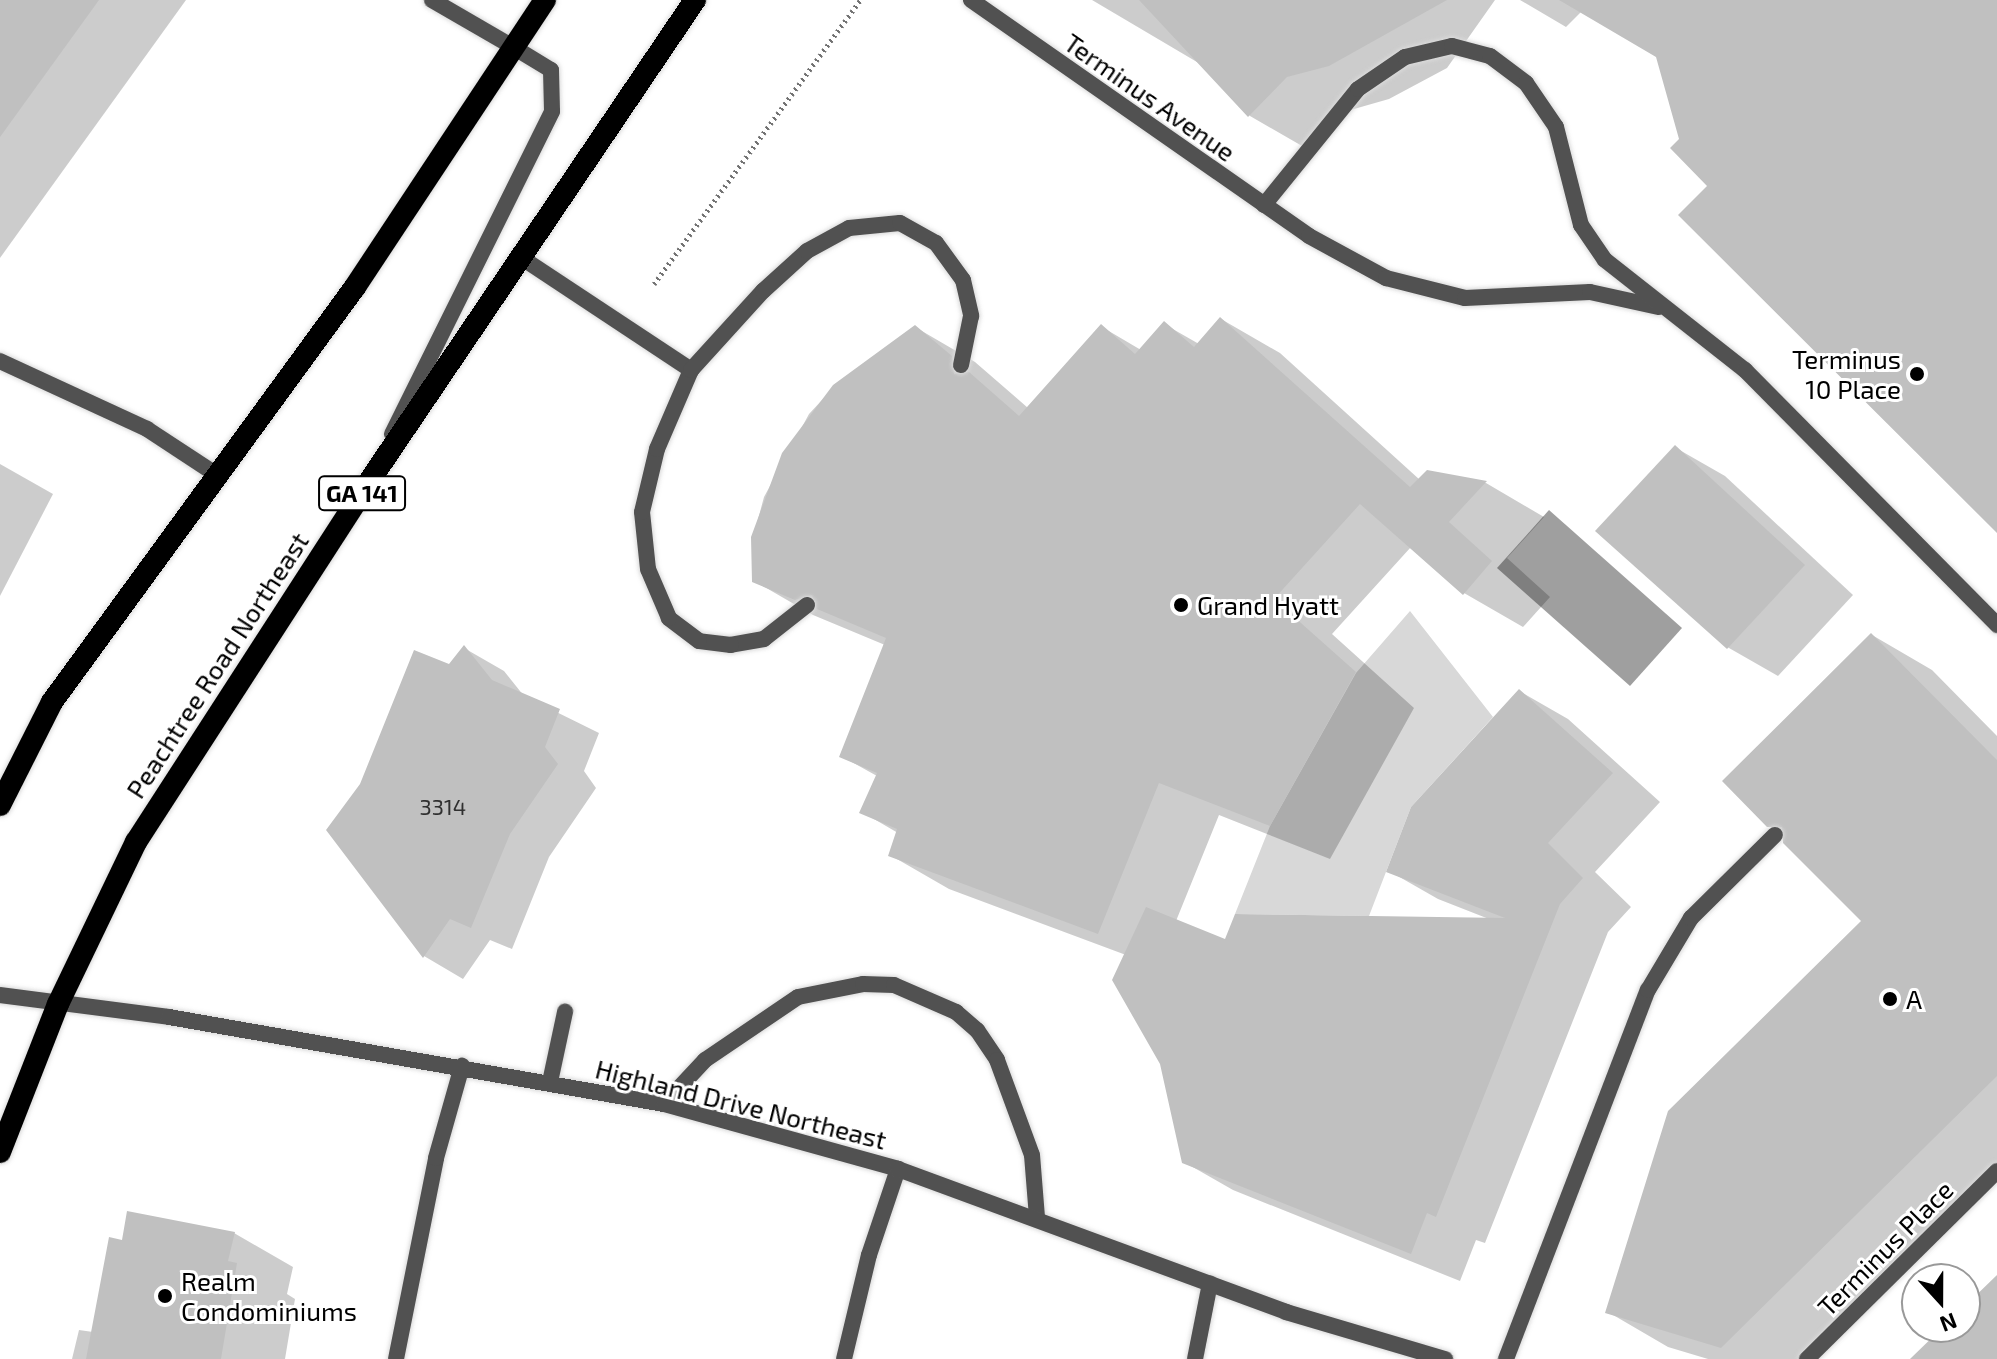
<!DOCTYPE html>
<html>
<head>
<meta charset="utf-8">
<style>
  body { margin:0 }
  #map { position:relative; width:1997px; height:1359px; overflow:hidden; background:#fff; font-family:"Exo 2",sans-serif }
  div>[style] { position:absolute }
  .green>* { inset:0; background:#d8d8d8 }
  .water>* { inset:0; background:#9f9f9f }
  .shadow>* { inset:0; background:#0003 }
  .building>* { inset:0; background:#c0c0c0 }
  .path>* { height:5px; margin-top:-2.5px; transform-origin:0; background:repeating-linear-gradient(90deg,#737373 0 2px,transparent 0 6px) }
  .roads { filter:drop-shadow(0 0 2px #dbdbdb) drop-shadow(0 0 2px #dbdbdb) }
  .service>* { height:16px; margin:-8px; padding:0 8px; transform-origin:8px; border-radius:8px; background:#515151 }
  .minor>* { height:16px; margin:-8px; padding:0 8px; transform-origin:8px; border-radius:8px; background:#515151 }
  .trunk>* { height:22px; margin:-11px; padding:0 11px; transform-origin:11px; border-radius:11px; background:#000 }
  .dots>* { width:22px; height:22px; translate:-50% -50%; box-sizing:border-box; border:4px solid #fff; border-radius:50% }
  span { translate:-50% -50%; white-space:nowrap; text-align:center; line-height:1.15; -webkit-text-stroke:6px #fff; paint-order:stroke }
  .number-label { font-size:22px; color:#303030 }
  .number-label span { -webkit-text-stroke-width:0 }
  .shield-label span { padding:2px 6px; background:#fff; border:2px solid; border-radius:6px; -webkit-text-stroke-width:0 }
  .shield-label { font-size:24px; color:#000; font-weight:700 }
  .street-label { font-size:26px; color:#000 }
  .poi-label { font-size:26px; color:#000 }
  .right { translate:-100% -50%; text-align:right }
  .left { translate:0 -50%; text-align:left }
  .north { position:absolute; left:1901px; top:1263px; width:80px; height:80px; box-sizing:border-box; background:#fff; border:2px solid #999; border-radius:50%; rotate:159deg; font-size:22px; font-weight:700; line-height:32px; text-align:center; color:#000 }
  .north::after { content:''; display:block; margin:auto; width:28px; height:36px; background:#000; clip-path:polygon(50% 0,100% 100%,50% 72%,0 100%) }
</style>
</head>
<body>
<div id="map">
  <div class="green">
    <div style="clip-path:polygon(1410px 611px,1493px 717px,1411px 807px,1369px 916px,1235px 914px,1270px 826px,1356px 673px)"></div>
  </div>
  <div class="water">
    <div style="clip-path:polygon(1549px 510px,1682px 628px,1630px 686px,1497px 568px)"></div>
  </div>
  <div class="shadow">
    <div style="clip-path:polygon(0 0,186px 0,0 258px)"></div>
    <div style="clip-path:polygon(1092px 0,1495px 0,1447px 68px,1389px 99px,1347px 111px,1309px 150px,1250px 116px,1202px 65px)"></div>
    <div style="clip-path:polygon(1520px 0,1997px 0,1997px 530px,1710px 186px,1681px 139px,1658px 55px,1582px 11px,1566px 27px)"></div>
    <div style="clip-path:polygon(1221px 319px,1280px 353px,1420px 480px,1428px 472px,1486px 483px,1544px 517px,1507px 558px,1550px 597px,1523px 627px,1464px 593px,1411px 547px,1332px 634px,1414px 708px,1330px 859px,1219px 815px,1176px 921px,1226px 941px,1489px 919px,1438px 899px,1389px 871px,1519px 691px,1568px 719px,1660px 802px,1595px 872px,1631px 907px,1608px 932px,1485px 1243px,1476px 1240px,1460px 1281px,1233px 1190px,1184px 1162px,1170px 1089px,1126px 955px,949px 889px,890px 855px,898px 833px,862px 812px,877px 776px,841px 756px,885px 645px,813px 615px,754px 581px,753px 538px,764px 497px,809px 414px,835px 386px,915px 327px,975px 362px,1028px 408px,1102px 327px,1141px 350px,1164px 324px,1199px 344px)"></div>
    <div style="clip-path:polygon(1676px 448px,1725px 476px,1853px 595px,1778px 676px,1729px 648px,1598px 531px)"></div>
    <div style="clip-path:polygon(0 464px,53px 494px,0 596px)"></div>
    <div style="clip-path:polygon(1872px 635px,1932px 670px,1997px 736px,1997px 1170px,1806px 1359px,1708px 1359px,1668px 1347px,1608px 1312px,1864px 921px,1785px 835px,1769px 825px)"></div>
    <div style="clip-path:polygon(464px 648px,504px 671px,524px 696px,599px 733px,584px 771px,596px 788px,549px 857px,512px 949px,490px 940px,463px 979px,424px 956px,450px 666px)"></div>
    <div style="clip-path:polygon(234px 1233px,293px 1267px,287px 1294px,295px 1299px,285px 1359px,72px 1359px,79px 1330px,93px 1332px)"></div>
  </div>
  <div class="building">
    <div style="clip-path:polygon(0 0,99px 0,0 137px)"></div>
    <div style="clip-path:polygon(1139px 0,1447px 0,1329px 66px,1287px 77px,1248px 117px)"></div>
    <div style="clip-path:polygon(1559px 0,1997px 0,1997px 533px,1678px 215px,1707px 186px,1670px 148px,1679px 139px,1656px 57px)"></div>
    <div style="clip-path:polygon(1220px 317px,1410px 487px,1427px 470px,1487px 481px,1449px 522px,1492px 561px,1463px 595px,1360px 504px,1274px 599px,1356px 672px,1270px 826px,1159px 783px,1098px 934px,888px 856px,897px 829px,859px 813px,877px 773px,839px 757px,886px 638px,817px 609px,812px 595px,795px 600px,752px 582px,751px 537px,782px 453px,833px 385px,915px 325px,952px 356px,954px 374px,969px 372px,1019px 416px,1101px 324px,1135px 354px,1164px 321px,1194px 347px)"></div>
    <div style="clip-path:polygon(1675px 445px,1805px 565px,1727px 649px,1595px 531px)"></div>
    <div style="clip-path:polygon(1871px 633px,1997px 760px,1997px 1076px,1721px 1348px,1605px 1313px,1668px 1111px,1861px 921px,1783px 843px,1782px 827px,1767px 827px,1722px 781px)"></div>
    <div style="clip-path:polygon(464px 645px,492px 680px,560px 709px,545px 747px,558px 764px,510px 834px,471px 928px,450px 919px,423px 958px,326px 830px,360px 784px,414px 650px,449px 664px)"></div>
    <div style="clip-path:polygon(1519px 689px,1613px 773px,1548px 843px,1583px 878px,1560px 904px,1436px 1217px,1427px 1213px,1411px 1254px,1182px 1163px,1160px 1064px,1112px 980px,1146px 907px,1225px 939px,1235px 914px,1505px 918px,1386px 872px,1411px 807px)"></div>
    <div style="clip-path:polygon(127px 1211px,235px 1232px,228px 1261px,237px 1263px,221px 1359px,86px 1359px,109px 1237px,122px 1240px)"></div>
    <div style="clip-path:polygon(1997px 1275px,1997px 1359px,1910px 1359px,1943px 1327px,1965px 1327px,1965px 1306px)"></div>
  </div>
  <div class="path">
    <div style="left:654px;top:284px;width:351px;rotate:-54deg"></div>
  </div>
  <div class="roads">
    <div class="service">
      <div style="left:432px;top:0;width:94px;rotate:30.1deg"></div>
      <div style="left:522px;top:258px;width:203px;rotate:33.5deg"></div>
      <div style="left:0;top:361px;width:162px;rotate:24.8deg"></div>
      <div style="left:147px;top:429px;width:84px;rotate:33.3deg"></div>
      <div style="left:807px;top:605px;width:55px;rotate:141.7deg"></div>
      <div style="left:764px;top:639px;width:34px;rotate:170deg"></div>
      <div style="left:731px;top:645px;width:32px;rotate:-173deg"></div>
      <div style="left:699px;top:641px;width:38px;rotate:-143deg"></div>
      <div style="left:669px;top:618px;width:53px;rotate:-113.2deg"></div>
      <div style="left:648px;top:569px;width:57px;rotate:-96deg"></div>
      <div style="left:642px;top:512px;width:65px;rotate:-76.6deg"></div>
      <div style="left:657px;top:449px;width:86px;rotate:-66.7deg"></div>
      <div style="left:691px;top:370px;width:107px;rotate:-47.7deg"></div>
      <div style="left:763px;top:291px;width:59px;rotate:-42.3deg"></div>
      <div style="left:807px;top:251px;width:48px;rotate:-28.7deg"></div>
      <div style="left:849px;top:228px;width:51px;rotate:-5.6deg"></div>
      <div style="left:900px;top:223px;width:41px;rotate:29.1deg"></div>
      <div style="left:936px;top:243px;width:46px;rotate:53.9deg"></div>
      <div style="left:963px;top:280px;width:37px;rotate:77deg"></div>
      <div style="left:971px;top:316px;width:50px;rotate:101.5deg"></div>
      <div style="left:550px;top:1082px;width:72px;rotate:-77.9deg"></div>
      <div style="left:664px;top:1104px;width:60px;rotate:-47deg"></div>
      <div style="left:705px;top:1060px;width:112px;rotate:-34.1deg"></div>
      <div style="left:798px;top:997px;width:66px;rotate:-11.3deg"></div>
      <div style="left:863px;top:984px;width:31px;rotate:2deg"></div>
      <div style="left:894px;top:985px;width:68px;rotate:23.5deg"></div>
      <div style="left:956px;top:1012px;width:28px;rotate:41deg"></div>
      <div style="left:977px;top:1030px;width:36px;rotate:56deg"></div>
      <div style="left:997px;top:1060px;width:101px;rotate:69.8deg"></div>
      <div style="left:1032px;top:1155px;width:62px;rotate:85.4deg"></div>
      <div style="left:396px;top:1359px;width:205px;rotate:-78.7deg"></div>
      <div style="left:436px;top:1158px;width:96px;rotate:-74.2deg"></div>
      <div style="left:844px;top:1359px;width:107px;rotate:-76.5deg"></div>
      <div style="left:869px;top:1255px;width:91px;rotate:-71.4deg"></div>
      <div style="left:1195px;top:1359px;width:77px;rotate:-78.8deg"></div>
      <div style="left:1506px;top:1359px;width:395px;rotate:-69deg"></div>
      <div style="left:1648px;top:990px;width:84px;rotate:-59.2deg"></div>
      <div style="left:1691px;top:918px;width:118px;rotate:-44.7deg"></div>
    </div>
    <div class="minor">
      <div style="left:971px;top:0;width:412px;rotate:34.9deg"></div>
      <div style="left:1309px;top:236px;width:88px;rotate:28.6deg"></div>
      <div style="left:1386px;top:278px;width:81px;rotate:14.2deg"></div>
      <div style="left:1465px;top:298px;width:125px;rotate:-2.7deg"></div>
      <div style="left:1590px;top:292px;width:70px;rotate:12.4deg"></div>
      <div style="left:1264px;top:205px;width:149px;rotate:-51deg"></div>
      <div style="left:1358px;top:89px;width:57px;rotate:-34.2deg"></div>
      <div style="left:1405px;top:57px;width:48px;rotate:-13.2deg"></div>
      <div style="left:1452px;top:46px;width:39px;rotate:15deg"></div>
      <div style="left:1490px;top:56px;width:45px;rotate:36.9deg"></div>
      <div style="left:1526px;top:83px;width:53px;rotate:55.7deg"></div>
      <div style="left:1556px;top:127px;width:101px;rotate:75.7deg"></div>
      <div style="left:1581px;top:225px;width:42px;rotate:55.6deg"></div>
      <div style="left:1605px;top:260px;width:178px;rotate:38.2deg"></div>
      <div style="left:1745px;top:370px;width:359px;rotate:45.3deg"></div>
      <div style="left:392px;top:434px;width:360px;rotate:-63.6deg"></div>
      <div style="left:552px;top:111px;width:41px;rotate:-91.4deg"></div>
      <div style="left:551px;top:70px;width:44px;rotate:-148.8deg"></div>
      <div style="left:0;top:995px;width:170px;rotate:7.4deg"></div>
      <div style="left:169px;top:1017px;width:503px;rotate:9.97deg"></div>
      <div style="left:664px;top:1104px;width:243px;rotate:15.5deg"></div>
      <div style="left:898px;top:1169px;width:414px;rotate:20.2deg"></div>
      <div style="left:1286px;top:1312px;width:166px;rotate:16.5deg"></div>
      <div style="left:1807px;top:1359px;width:267px;rotate:-44.7deg"></div>
    </div>
    <div class="trunk">
      <div style="left:0;top:805px;width:115px;rotate:-63.2deg"></div>
      <div style="left:52px;top:702px;width:514px;rotate:-53.87deg"></div>
      <div style="left:355px;top:287px;width:344px;rotate:-56.5deg"></div>
      <div style="left:0;top:1152px;width:159px;rotate:-68.6deg"></div>
      <div style="left:58px;top:1004px;width:180px;rotate:-64.3deg"></div>
      <div style="left:136px;top:842px;width:417px;rotate:-57.1deg"></div>
      <div style="left:362px;top:492px;width:594px;rotate:-55.91deg"></div>
    </div>
  </div>
  <div class="dots">
    <div style="left:1917px;top:374px;background:#000"></div>
    <div style="left:1181px;top:605px;background:#000"></div>
    <div style="left:1890px;top:999px;background:#000"></div>
    <div style="left:165px;top:1296px;background:#000"></div>
  </div>
  <div class="number-label">
    <span style="left:443px;top:807px">3314</span>
  </div>
  <div class="shield-label">
    <span style="left:362px;top:493px">GA 141</span>
  </div>
  <div class="street-label">
    <span style="left:1150px;top:97px;rotate:35deg">Terminus Avenue</span>
    <span style="left:217px;top:665px;rotate:-57deg">Peachtree Road Northeast</span>
    <span style="left:741px;top:1104px;rotate:14deg">Highland Drive Northeast</span>
    <span style="left:1885px;top:1248px;rotate:-45deg">Terminus Place</span>
  </div>
  <div class="poi-label">
    <span class="right" style="left:1901px;top:374px">Terminus<br>10 Place</span>
    <span class="left" style="left:1197px;top:605px">Grand Hyatt</span>
    <span class="left" style="left:1906px;top:999px">A</span>
    <span class="left" style="left:181px;top:1296px">Realm<br>Condominiums</span>
  </div>
  <div class="north">N</div>
</div>
</body>
</html>
